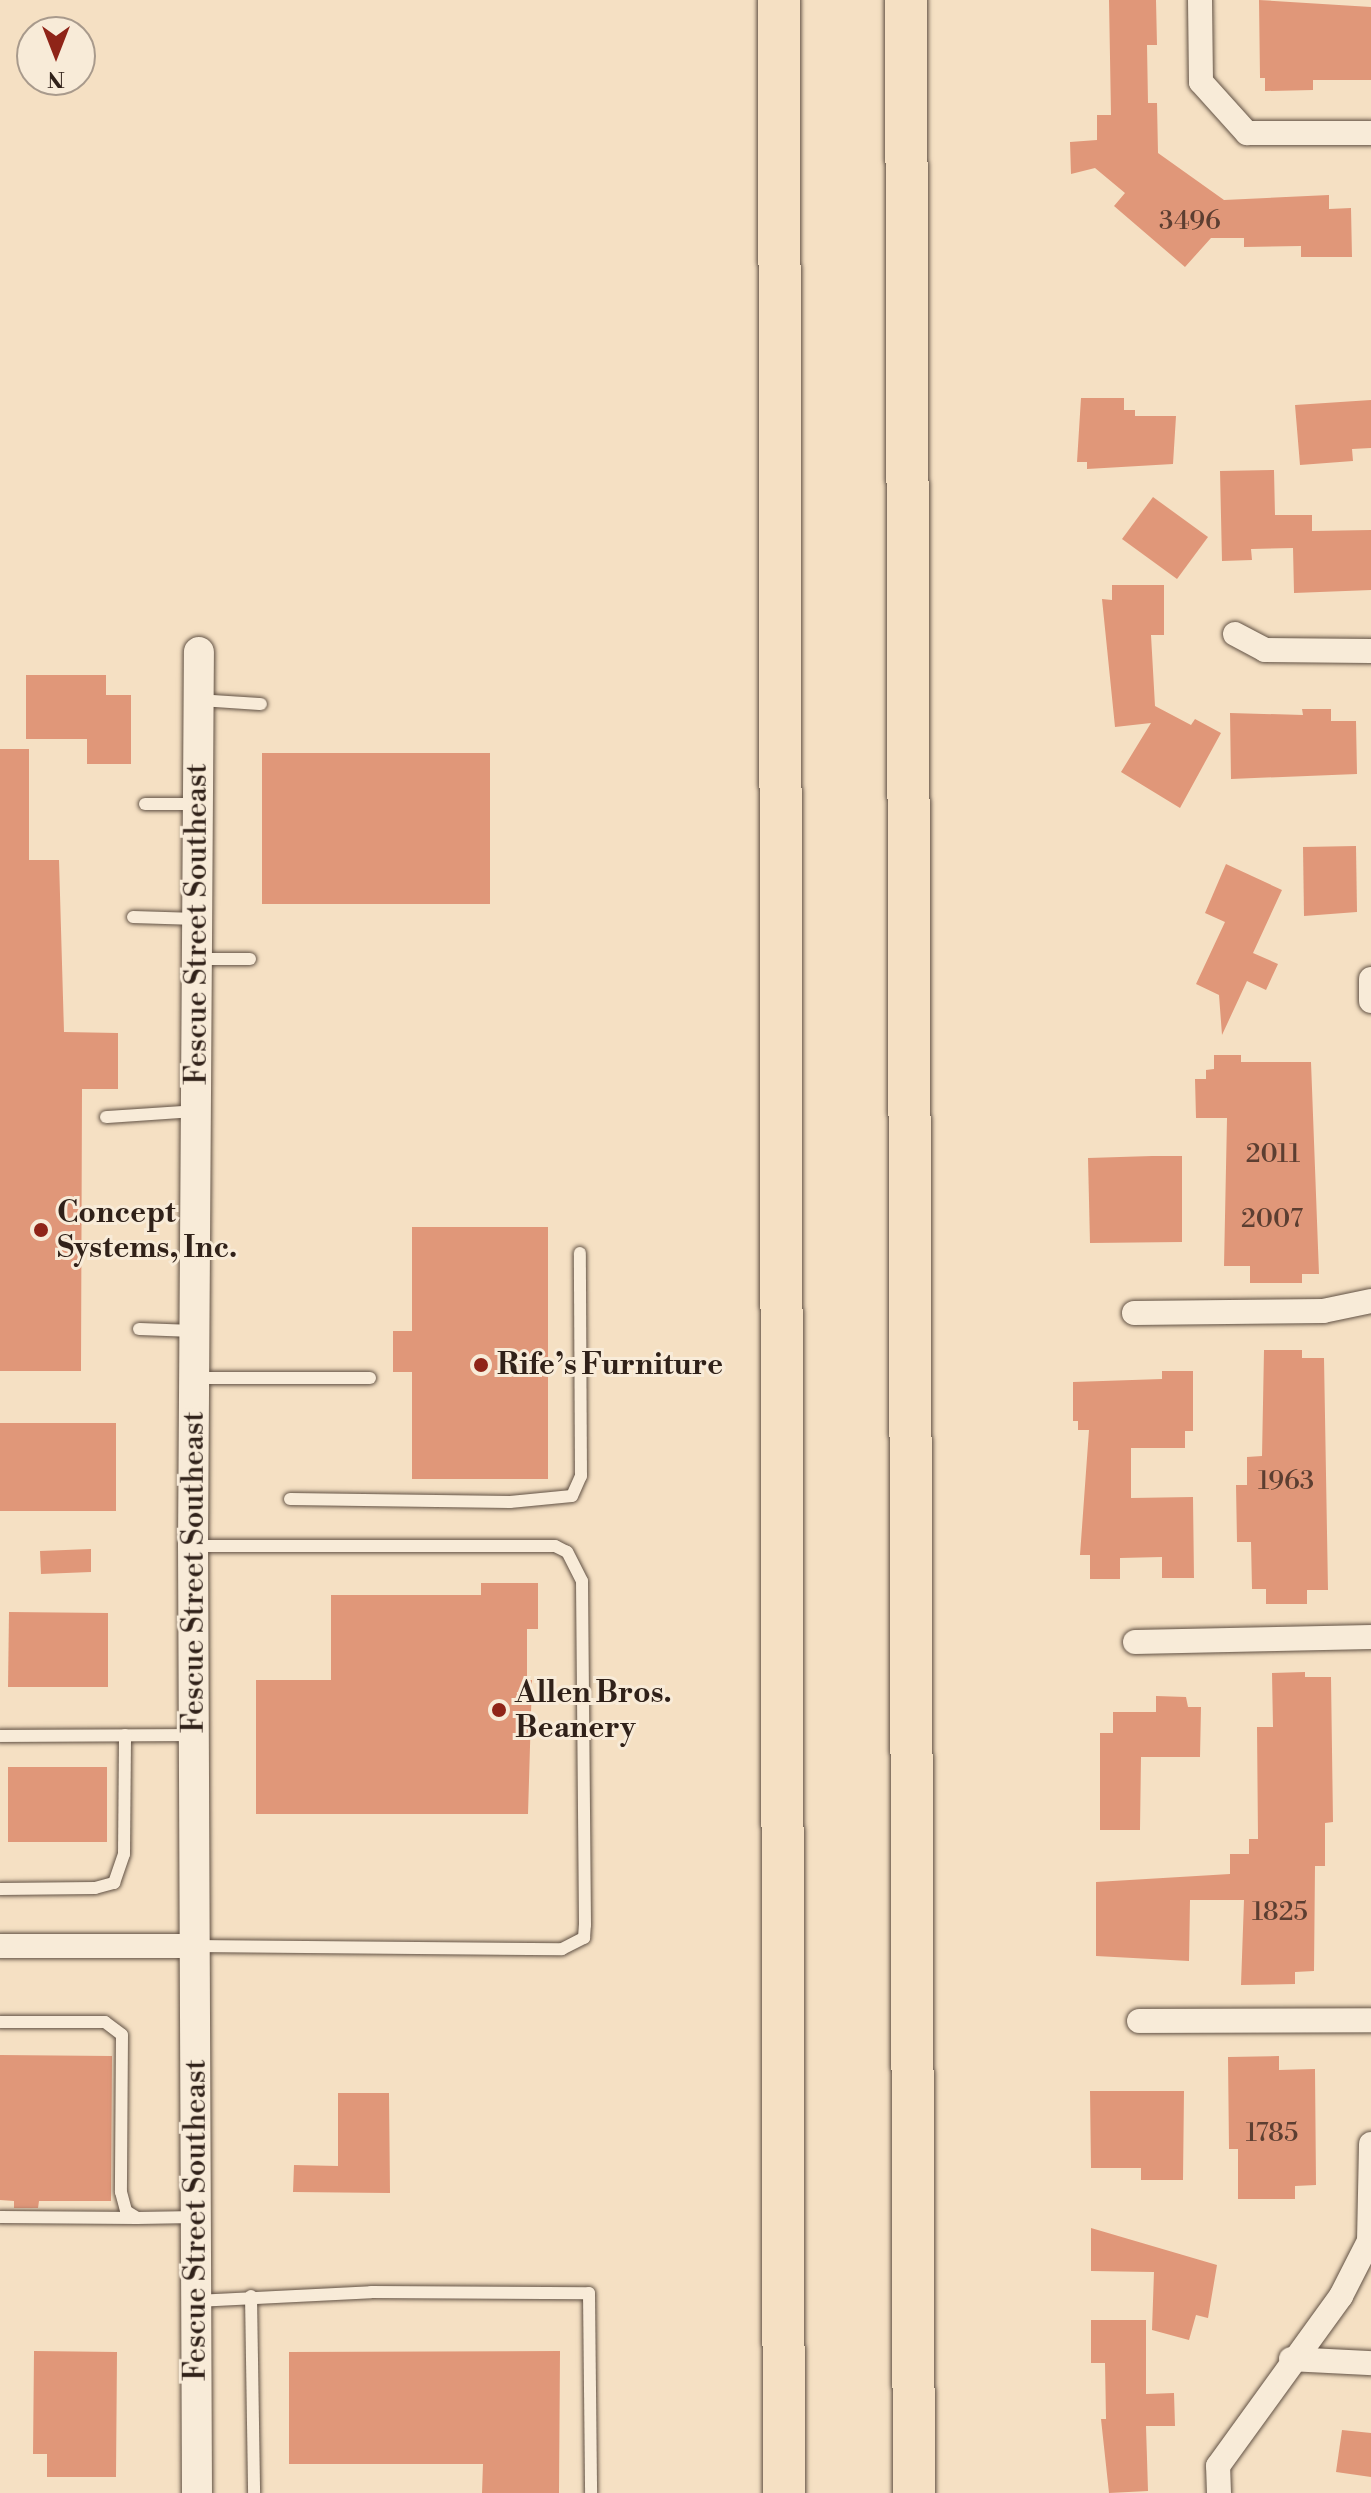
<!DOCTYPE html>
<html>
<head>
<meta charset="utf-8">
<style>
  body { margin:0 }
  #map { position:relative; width:1371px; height:2493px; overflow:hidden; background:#f5e0c3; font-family:"Libre Bodoni",serif }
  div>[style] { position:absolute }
  .building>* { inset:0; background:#e09779 }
  .roads { filter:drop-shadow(0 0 2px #615144) drop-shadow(0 0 2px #615144) }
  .service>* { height:12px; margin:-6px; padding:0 6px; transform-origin:6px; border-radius:6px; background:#f8ebd8 }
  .minor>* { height:24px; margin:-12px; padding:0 12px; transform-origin:12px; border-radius:12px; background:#f8ebd8 }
  .tertiary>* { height:30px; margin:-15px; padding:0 15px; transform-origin:15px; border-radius:15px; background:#f8ebd8 }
  .motorway>* { height:42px; margin:-21px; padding:0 21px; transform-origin:21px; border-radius:21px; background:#f5e0c3 }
  .dots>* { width:22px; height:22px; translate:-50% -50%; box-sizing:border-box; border:4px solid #f8ebd8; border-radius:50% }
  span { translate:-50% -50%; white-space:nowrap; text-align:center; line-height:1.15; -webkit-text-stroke:6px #f8ebd8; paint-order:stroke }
  .number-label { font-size:26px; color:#5c3e31 }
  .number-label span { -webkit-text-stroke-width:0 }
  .street-label { font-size:30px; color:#302119 }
  .poi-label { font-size:30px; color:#302119; font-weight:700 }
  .left { translate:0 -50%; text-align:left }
  .north { position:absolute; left:16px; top:16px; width:80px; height:80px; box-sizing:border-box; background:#f8ebd8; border:2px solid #a89a8c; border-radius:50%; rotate:180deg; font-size:22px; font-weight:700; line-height:32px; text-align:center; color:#302119 }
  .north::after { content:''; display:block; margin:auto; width:28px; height:36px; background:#8f2418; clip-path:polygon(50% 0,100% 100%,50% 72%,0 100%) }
</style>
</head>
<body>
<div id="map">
  <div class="building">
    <div style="clip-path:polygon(1109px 0,1156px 0,1157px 45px,1147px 45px,1148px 103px,1157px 103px,1158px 153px,1224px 200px,1329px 195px,1329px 209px,1351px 208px,1352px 257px,1301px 257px,1301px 246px,1244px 247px,1244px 238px,1211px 238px,1185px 267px,1114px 206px,1125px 193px,1095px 168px,1071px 174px,1070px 142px,1097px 140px,1097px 115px,1111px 115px)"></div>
    <div style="clip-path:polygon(1259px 0,1371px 7px,1371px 80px,1313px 80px,1313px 90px,1265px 91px,1265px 78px,1260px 78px)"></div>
    <div style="clip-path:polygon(1081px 398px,1124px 398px,1124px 410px,1135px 410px,1135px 416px,1176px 416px,1173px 464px,1087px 469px,1087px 462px,1077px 462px)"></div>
    <div style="clip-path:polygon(1371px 400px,1371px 448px,1352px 449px,1353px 461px,1300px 465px,1295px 405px)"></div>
    <div style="clip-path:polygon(1274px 470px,1275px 515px,1312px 515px,1312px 531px,1371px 530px,1371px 590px,1294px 593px,1293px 548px,1251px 549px,1252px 560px,1222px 561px,1220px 471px)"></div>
    <div style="clip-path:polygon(1153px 497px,1208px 537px,1177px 579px,1122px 539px)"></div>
    <div style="clip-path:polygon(1112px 585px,1164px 585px,1164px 635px,1151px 635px,1155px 706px,1191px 725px,1195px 719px,1221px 733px,1180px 808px,1121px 772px,1151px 723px,1115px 727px,1102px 599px,1112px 600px)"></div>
    <div style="clip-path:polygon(26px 675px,106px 675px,106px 695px,131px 695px,131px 764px,87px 764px,87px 739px,26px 739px)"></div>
    <div style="clip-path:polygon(1302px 709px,1331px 709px,1331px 721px,1356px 721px,1357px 774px,1231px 779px,1230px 713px,1303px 715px)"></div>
    <div style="clip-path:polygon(0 749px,29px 749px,29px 860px,59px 860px,64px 1032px,118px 1033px,118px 1089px,82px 1089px,81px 1371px,0 1371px)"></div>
    <div style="clip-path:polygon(262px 753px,490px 753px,490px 904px,262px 904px)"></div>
    <div style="clip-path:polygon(1356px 846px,1357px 912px,1304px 916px,1303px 847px)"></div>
    <div style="clip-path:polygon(1226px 864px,1282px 890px,1253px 953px,1278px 964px,1266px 990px,1247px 981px,1222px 1035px,1219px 995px,1196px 984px,1225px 922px,1205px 913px)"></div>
    <div style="clip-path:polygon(1214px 1055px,1241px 1055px,1241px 1062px,1311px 1062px,1319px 1274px,1302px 1274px,1302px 1283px,1250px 1283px,1250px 1266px,1224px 1266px,1227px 1118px,1196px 1118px,1195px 1079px,1206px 1079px,1206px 1070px,1214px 1069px)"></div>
    <div style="clip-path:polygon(1152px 1156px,1182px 1156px,1182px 1242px,1090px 1243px,1088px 1158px)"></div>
    <div style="clip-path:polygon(412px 1227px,548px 1227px,548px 1479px,412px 1479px,412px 1372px,393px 1372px,393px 1331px,412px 1331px)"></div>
    <div style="clip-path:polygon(1264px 1350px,1302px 1350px,1302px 1358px,1324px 1358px,1328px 1590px,1307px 1590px,1307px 1604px,1266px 1604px,1266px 1589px,1252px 1589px,1251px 1542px,1237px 1542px,1236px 1485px,1247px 1485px,1247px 1457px,1262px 1456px)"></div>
    <div style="clip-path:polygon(1162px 1371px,1193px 1371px,1193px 1431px,1185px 1431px,1185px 1448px,1131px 1448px,1131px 1498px,1193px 1497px,1194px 1578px,1162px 1578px,1162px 1557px,1120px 1558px,1120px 1579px,1090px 1579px,1090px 1555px,1080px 1555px,1089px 1430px,1078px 1430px,1078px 1421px,1073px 1421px,1073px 1382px,1162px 1379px)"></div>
    <div style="clip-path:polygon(0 1423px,116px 1423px,116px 1511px,0 1511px)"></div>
    <div style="clip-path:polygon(91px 1549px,91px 1572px,41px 1574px,40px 1551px)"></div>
    <div style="clip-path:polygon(481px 1583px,538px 1583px,538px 1629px,527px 1629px,527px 1680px,532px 1680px,528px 1814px,256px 1814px,256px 1680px,331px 1680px,331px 1595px,481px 1595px)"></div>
    <div style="clip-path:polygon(9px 1612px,108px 1613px,108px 1687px,8px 1687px)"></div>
    <div style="clip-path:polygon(1305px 1672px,1305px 1677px,1331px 1677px,1333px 1822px,1325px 1823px,1325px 1866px,1315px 1866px,1314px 1971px,1295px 1972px,1295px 1984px,1241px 1985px,1244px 1900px,1190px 1900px,1189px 1961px,1096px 1956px,1096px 1882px,1230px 1874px,1230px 1854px,1249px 1854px,1249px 1839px,1258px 1839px,1257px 1727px,1273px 1727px,1272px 1673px)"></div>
    <div style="clip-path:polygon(1156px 1696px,1186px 1697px,1188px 1707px,1201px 1707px,1200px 1757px,1141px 1757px,1140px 1830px,1100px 1830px,1100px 1733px,1113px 1733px,1113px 1712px,1156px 1712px)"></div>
    <div style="clip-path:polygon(8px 1767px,107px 1767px,107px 1842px,8px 1842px)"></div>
    <div style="clip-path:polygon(0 2055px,112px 2056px,111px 2201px,39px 2201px,38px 2208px,14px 2208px,14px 2201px,0 2200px)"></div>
    <div style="clip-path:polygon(1279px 2056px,1279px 2070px,1315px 2069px,1316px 2185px,1295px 2186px,1295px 2199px,1238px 2199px,1238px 2149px,1229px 2149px,1228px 2057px)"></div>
    <div style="clip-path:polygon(1090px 2091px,1184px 2091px,1183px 2180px,1141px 2180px,1141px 2168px,1091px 2168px)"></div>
    <div style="clip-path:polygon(338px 2093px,389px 2093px,390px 2193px,293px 2192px,294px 2165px,338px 2166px)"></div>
    <div style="clip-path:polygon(1091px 2228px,1217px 2265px,1208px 2318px,1196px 2315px,1189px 2340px,1152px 2330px,1154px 2272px,1091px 2271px)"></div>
    <div style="clip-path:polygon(1091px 2320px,1146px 2320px,1146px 2394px,1174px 2393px,1175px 2426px,1146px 2426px,1148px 2491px,1109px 2493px,1101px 2419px,1106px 2419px,1105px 2363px,1091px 2363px)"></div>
    <div style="clip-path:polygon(34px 2351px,117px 2352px,116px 2477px,47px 2477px,47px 2454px,33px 2454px)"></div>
    <div style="clip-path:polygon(560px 2351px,559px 2493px,482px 2493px,483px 2464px,289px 2464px,289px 2352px)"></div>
    <div style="clip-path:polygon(1342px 2430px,1371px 2433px,1371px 2477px,1336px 2472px)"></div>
  </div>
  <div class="roads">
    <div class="service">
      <div style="left:199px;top:700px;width:62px;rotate:3.7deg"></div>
      <div style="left:145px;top:804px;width:53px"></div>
      <div style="left:133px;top:917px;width:64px;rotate:1.8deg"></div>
      <div style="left:197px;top:959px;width:53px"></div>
      <div style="left:106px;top:1117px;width:90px;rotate:-3.8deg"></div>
      <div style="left:139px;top:1329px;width:55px;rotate:2.1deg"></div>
      <div style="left:194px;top:1378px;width:176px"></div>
      <div style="left:290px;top:1499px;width:220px;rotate:0.8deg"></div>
      <div style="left:510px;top:1502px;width:62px;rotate:-5.5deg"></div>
      <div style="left:572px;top:1496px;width:22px;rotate:-66deg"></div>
      <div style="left:581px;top:1476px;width:223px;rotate:-90.3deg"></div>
      <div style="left:0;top:1736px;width:193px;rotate:-0.3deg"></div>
      <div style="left:0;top:1889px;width:95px;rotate:-0.6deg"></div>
      <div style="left:95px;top:1888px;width:20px;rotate:-15deg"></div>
      <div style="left:114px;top:1883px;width:31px;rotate:-71deg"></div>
      <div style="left:124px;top:1854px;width:119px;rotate:-89.5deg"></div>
      <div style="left:194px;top:1946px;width:368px;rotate:0.5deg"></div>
      <div style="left:562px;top:1949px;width:25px;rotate:-27deg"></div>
      <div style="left:584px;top:1938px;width:13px;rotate:-86deg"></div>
      <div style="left:585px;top:1925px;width:344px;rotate:-90.5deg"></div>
      <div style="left:582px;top:1581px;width:33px;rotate:-117deg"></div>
      <div style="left:567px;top:1552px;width:13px;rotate:-153deg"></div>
      <div style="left:555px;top:1546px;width:360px;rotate:180deg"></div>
      <div style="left:0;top:2022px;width:105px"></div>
      <div style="left:105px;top:2022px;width:21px;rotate:37deg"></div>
      <div style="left:122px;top:2035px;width:157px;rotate:90.4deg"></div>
      <div style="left:121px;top:2192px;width:20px;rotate:75deg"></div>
      <div style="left:126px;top:2211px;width:13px;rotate:32deg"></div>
      <div style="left:137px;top:2218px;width:59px;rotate:-1deg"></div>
      <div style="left:0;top:2217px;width:137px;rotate:0.4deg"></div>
      <div style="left:251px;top:2296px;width:197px;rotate:89.1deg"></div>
      <div style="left:196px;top:2301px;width:175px;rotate:-2.9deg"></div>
      <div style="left:371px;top:2292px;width:218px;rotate:0.3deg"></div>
      <div style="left:589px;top:2293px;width:200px;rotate:89.4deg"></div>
    </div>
    <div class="minor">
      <div style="left:1200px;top:0;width:82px;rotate:89.3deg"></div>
      <div style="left:1201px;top:82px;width:69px;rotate:48deg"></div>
      <div style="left:1247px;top:133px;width:124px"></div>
      <div style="left:1235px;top:634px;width:34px;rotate:28deg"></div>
      <div style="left:1265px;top:650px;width:106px;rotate:0.5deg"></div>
      <div style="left:1371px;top:979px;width:22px;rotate:90deg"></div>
      <div style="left:1134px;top:1313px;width:189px;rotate:-0.6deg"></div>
      <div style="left:1323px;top:1311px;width:49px;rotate:-11.8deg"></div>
      <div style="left:1135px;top:1642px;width:236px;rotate:-1.2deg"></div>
      <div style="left:0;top:1946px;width:194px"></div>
      <div style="left:1139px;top:2021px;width:232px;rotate:-0.2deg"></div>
      <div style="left:1291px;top:2359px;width:80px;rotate:2.9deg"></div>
      <div style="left:1219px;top:2493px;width:27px;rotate:-92deg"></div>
      <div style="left:1218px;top:2466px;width:210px;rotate:-54.1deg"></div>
      <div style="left:1341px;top:2296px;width:62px;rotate:-63deg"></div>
      <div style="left:1369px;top:2241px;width:97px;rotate:-88.8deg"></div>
    </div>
    <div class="tertiary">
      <div style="left:197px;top:2493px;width:947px;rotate:-90.24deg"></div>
      <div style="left:193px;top:1546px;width:894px;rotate:-89.62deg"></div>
    </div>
    <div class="motorway">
      <div style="left:779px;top:0;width:2493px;rotate:89.89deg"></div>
      <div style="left:906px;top:0;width:2493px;rotate:89.82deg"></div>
    </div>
  </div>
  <div class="dots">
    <div style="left:41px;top:1230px;background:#8f2418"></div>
    <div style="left:481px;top:1365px;background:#8f2418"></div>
    <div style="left:499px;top:1710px;background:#8f2418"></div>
  </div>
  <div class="number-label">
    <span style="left:1190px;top:222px">3496</span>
    <span style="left:1273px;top:1155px">2011</span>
    <span style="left:1272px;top:1220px">2007</span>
    <span style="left:1286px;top:1482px">1963</span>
    <span style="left:1280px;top:1913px">1825</span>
    <span style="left:1272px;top:2134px">1785</span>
  </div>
  <div class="street-label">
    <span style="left:197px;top:924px;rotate:-90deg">Fescue Street Southeast</span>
    <span style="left:194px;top:1572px;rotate:-90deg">Fescue Street Southeast</span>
    <span style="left:196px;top:2220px;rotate:-90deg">Fescue Street Southeast</span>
  </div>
  <div class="poi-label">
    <span class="left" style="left:57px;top:1230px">Concept<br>Systems, Inc.</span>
    <span class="left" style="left:497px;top:1365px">Rife’s Furniture</span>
    <span class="left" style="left:515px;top:1710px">Allen Bros.<br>Beanery</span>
  </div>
  <div class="north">N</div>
</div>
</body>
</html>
